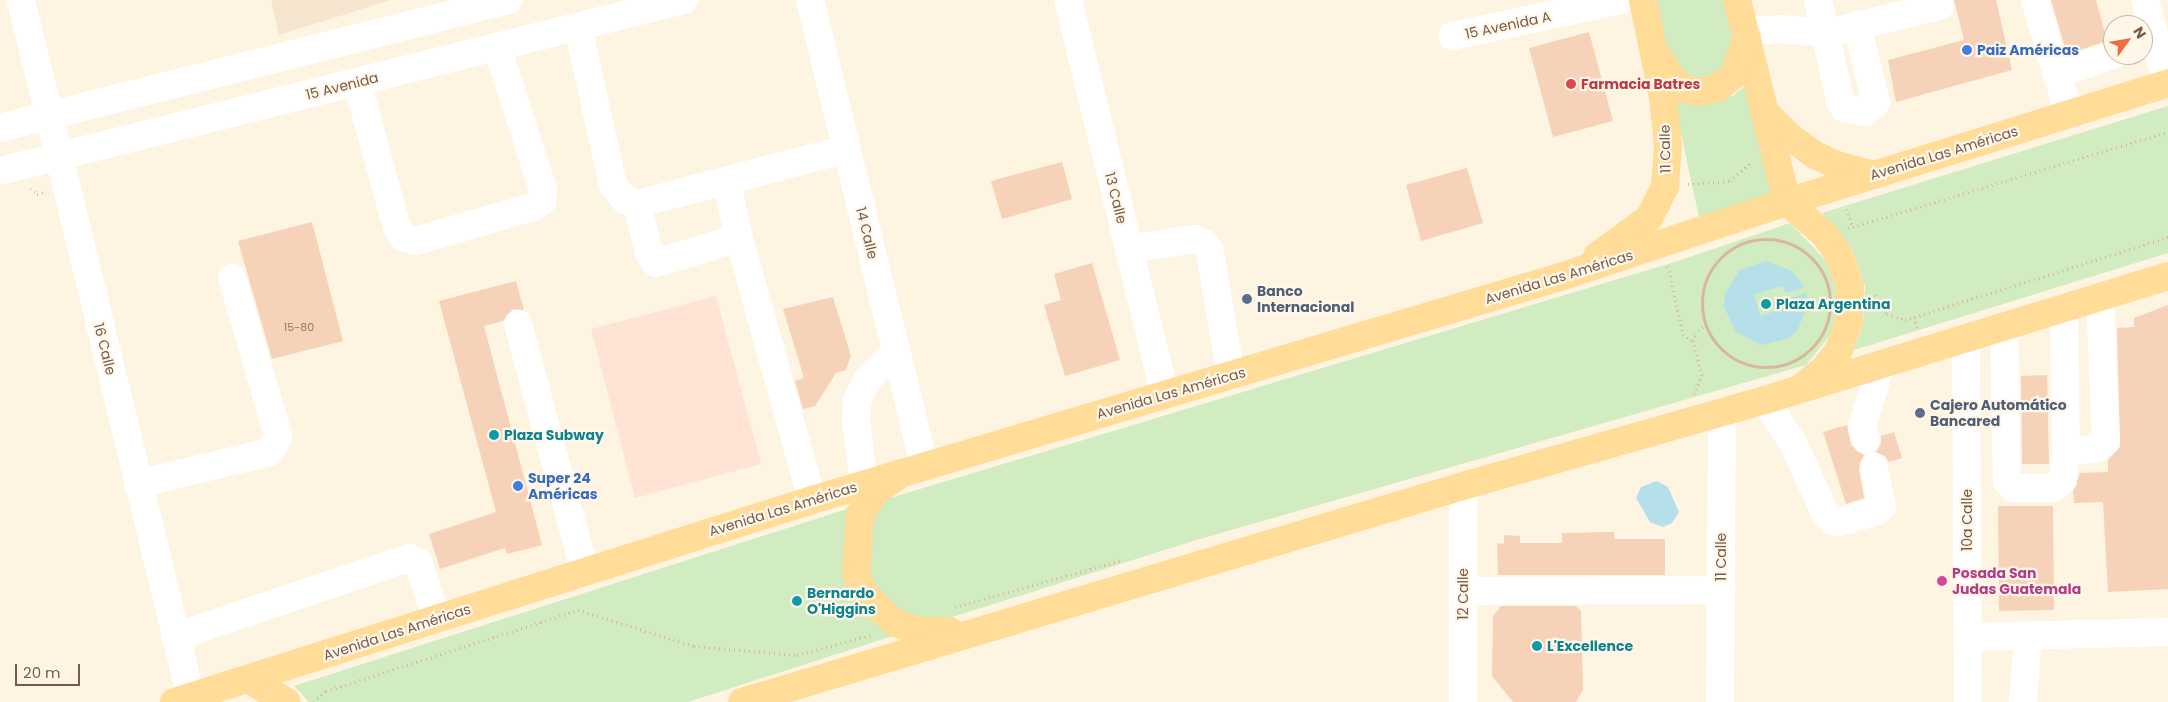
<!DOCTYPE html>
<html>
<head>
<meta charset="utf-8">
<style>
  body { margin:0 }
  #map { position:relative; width:2168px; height:702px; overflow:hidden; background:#fef4e2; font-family:Poppins,sans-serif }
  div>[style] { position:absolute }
  .residential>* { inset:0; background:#f6e6d0 }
  .commercial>* { inset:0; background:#ffe3d5 }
  .green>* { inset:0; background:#d0ecc0 }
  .water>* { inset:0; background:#b5dfe9 }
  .building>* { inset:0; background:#f5d2b8 }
  .path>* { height:3px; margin-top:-1.5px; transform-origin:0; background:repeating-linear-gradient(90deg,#dab69b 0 1px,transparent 0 5px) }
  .path>.ring { margin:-1.5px; padding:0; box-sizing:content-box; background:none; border:3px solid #dab69b; border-radius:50% }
  .minor>* { height:28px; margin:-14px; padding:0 14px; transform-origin:14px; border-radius:14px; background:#fff }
  .major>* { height:28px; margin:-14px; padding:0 14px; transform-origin:14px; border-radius:14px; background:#ffdc98 }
  .dots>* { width:14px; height:14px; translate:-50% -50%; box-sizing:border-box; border:2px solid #fff7ea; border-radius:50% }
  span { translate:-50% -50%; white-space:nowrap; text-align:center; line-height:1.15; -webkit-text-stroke:4.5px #fff7ea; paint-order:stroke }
  .number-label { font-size:11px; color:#967863 }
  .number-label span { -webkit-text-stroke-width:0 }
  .street-label { font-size:14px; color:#775a47 }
  .shop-label { font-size:14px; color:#366cbe; font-weight:700 }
  .left { translate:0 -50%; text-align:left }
  .health-label { font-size:14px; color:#be3a42; font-weight:700 }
  .service-label { font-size:14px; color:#4e5e75; font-weight:700 }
  .culture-label { font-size:14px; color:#0d838f; font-weight:700 }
  .hotel-label { font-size:14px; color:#b23c85; font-weight:700 }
  .north { position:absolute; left:2103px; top:15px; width:50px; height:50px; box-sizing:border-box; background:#fff7ea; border:1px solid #c9b8a9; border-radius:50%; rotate:58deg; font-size:14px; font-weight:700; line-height:20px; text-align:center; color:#775a47 }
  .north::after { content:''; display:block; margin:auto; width:18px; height:22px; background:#f06d3f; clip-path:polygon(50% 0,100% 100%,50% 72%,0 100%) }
  .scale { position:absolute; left:15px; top:664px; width:65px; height:22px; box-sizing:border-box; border:2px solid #775a47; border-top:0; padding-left:6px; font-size:15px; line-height:18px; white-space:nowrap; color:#775a47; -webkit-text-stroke:4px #fff7ea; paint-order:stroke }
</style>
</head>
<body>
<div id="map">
  <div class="residential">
    <div style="clip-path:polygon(271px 0,391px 0,279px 35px)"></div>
  </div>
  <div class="commercial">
    <div style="clip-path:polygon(716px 296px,761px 464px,635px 498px,591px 329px)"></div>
  </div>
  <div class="green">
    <div style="clip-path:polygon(1653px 0,1727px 0,1736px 41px,1724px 71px,1706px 80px,1689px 82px,1665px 45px)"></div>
    <div style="clip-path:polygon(1747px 84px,1778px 196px,1700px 222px,1673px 96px,1703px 104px,1733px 96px)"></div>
    <div style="clip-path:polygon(2168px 106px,2168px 253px,1854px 350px,1863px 325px,1865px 286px,1852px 249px,1822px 213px)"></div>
    <div style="clip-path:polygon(1790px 223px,1827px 262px,1836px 290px,1837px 312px,1831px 334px,1806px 365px,1193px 541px,927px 625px,898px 617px,871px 590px,863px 544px,877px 502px,1678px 261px)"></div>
    <div style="clip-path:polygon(850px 508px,848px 543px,902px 633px,688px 702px,309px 702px,294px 686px)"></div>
  </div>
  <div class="water">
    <div style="clip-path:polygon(1766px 261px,1792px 271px,1805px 287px,1786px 293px,1783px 286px,1754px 294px,1760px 316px,1789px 307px,1787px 299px,1806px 293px,1807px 306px,1797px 331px,1787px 339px,1761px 345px,1736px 332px,1724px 307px,1725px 293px,1740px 270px)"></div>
    <div style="clip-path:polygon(1657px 481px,1668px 487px,1679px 512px,1672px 523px,1663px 527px,1650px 522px,1636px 498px,1641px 487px)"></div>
  </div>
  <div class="building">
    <div style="clip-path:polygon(1954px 0,1996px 0,2012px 70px,1896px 102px,1888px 60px,1964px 40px)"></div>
    <div style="clip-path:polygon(2051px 0,2096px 0,2107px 41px,2067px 54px)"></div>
    <div style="clip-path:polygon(1589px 32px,1613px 121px,1553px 137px,1529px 48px)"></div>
    <div style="clip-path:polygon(1062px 162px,1072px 199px,1002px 219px,991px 181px)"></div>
    <div style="clip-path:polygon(1467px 168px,1483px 223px,1421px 241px,1406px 185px)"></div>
    <div style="clip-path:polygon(312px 222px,343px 341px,272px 359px,238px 241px)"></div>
    <div style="clip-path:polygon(1092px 263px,1120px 360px,1065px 376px,1044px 305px,1061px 300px,1054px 274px)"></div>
    <div style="clip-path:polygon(516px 281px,524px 310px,513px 309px,503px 321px,484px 326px,542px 545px,507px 554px,505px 548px,440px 569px,429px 534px,496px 512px,439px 301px)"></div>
    <div style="clip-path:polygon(833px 297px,851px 356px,846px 370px,836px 373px,815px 406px,803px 409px,795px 381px,804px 378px,783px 309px)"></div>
    <div style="clip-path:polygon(2168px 305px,2168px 589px,2108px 592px,2103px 502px,2074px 503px,2073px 491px,2080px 473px,2108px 472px,2108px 460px,2120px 447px,2117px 328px,2134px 327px,2134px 318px)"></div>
    <div style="clip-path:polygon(2047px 375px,2049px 464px,2022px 464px,2021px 376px)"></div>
    <div style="clip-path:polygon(1847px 425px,1851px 445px,1864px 455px,1859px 470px,1864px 498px,1846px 504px,1823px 432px)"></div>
    <div style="clip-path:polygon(1894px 432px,1902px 458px,1889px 462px,1885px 456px,1876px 452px,1881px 444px,1881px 436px)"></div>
    <div style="clip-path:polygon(1998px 506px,2053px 506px,2054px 610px,1999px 611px)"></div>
    <div style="clip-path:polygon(1614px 532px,1614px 539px,1665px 539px,1665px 575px,1498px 575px,1497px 543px,1504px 544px,1504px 535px,1520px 536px,1520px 543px,1562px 543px,1562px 533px)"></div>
    <div style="clip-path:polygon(1501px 606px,1576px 606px,1581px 611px,1583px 690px,1576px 702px,1513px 702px,1492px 676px,1493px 616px)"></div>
  </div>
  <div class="path">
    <div style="left:1688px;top:184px;width:42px;rotate:-4.1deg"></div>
    <div style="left:1730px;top:181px;width:28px;rotate:-41deg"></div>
    <div style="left:31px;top:188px;width:8px;rotate:45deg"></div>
    <div style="left:37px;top:194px;width:7px;rotate:-16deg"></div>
    <div style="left:1846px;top:209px;width:19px;rotate:69deg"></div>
    <div style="left:1848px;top:228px;width:334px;rotate:-16.7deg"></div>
    <div class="ring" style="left:1702px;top:239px;width:125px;height:125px"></div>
    <div style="left:1668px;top:266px;width:70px;rotate:77.6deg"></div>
    <div style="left:1683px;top:334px;width:12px;rotate:35deg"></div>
    <div style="left:1875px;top:295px;width:22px;rotate:58deg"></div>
    <div style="left:1887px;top:314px;width:19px;rotate:18deg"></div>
    <div style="left:1905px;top:320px;width:276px;rotate:-17.5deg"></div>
    <div style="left:1915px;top:317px;width:11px;rotate:80deg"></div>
    <div style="left:1694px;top:394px;width:21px;rotate:-67deg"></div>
    <div style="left:1702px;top:375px;width:35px;rotate:-105deg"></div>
    <div style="left:1693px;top:341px;width:7px;rotate:-74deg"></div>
    <div style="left:1695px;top:334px;width:14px;rotate:-39deg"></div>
    <div style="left:955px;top:607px;width:173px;rotate:-15.7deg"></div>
    <div style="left:314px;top:702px;width:16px;rotate:-43deg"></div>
    <div style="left:326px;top:691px;width:265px;rotate:-17.8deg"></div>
    <div style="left:578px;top:610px;width:121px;rotate:17.2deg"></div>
    <div style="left:694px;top:646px;width:103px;rotate:5deg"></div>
    <div style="left:797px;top:655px;width:77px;rotate:-15.1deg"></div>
  </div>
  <div class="minor">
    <div style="left:21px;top:0;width:717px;rotate:76.29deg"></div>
    <div style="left:810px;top:0;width:479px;rotate:76.2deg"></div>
    <div style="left:1068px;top:0;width:407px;rotate:76.2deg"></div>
    <div style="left:1818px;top:0;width:102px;rotate:77.6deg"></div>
    <div style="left:1840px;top:100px;width:9px;rotate:63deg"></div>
    <div style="left:1844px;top:108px;width:21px;rotate:11deg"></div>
    <div style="left:1865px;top:112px;width:15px;rotate:-42deg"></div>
    <div style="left:1876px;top:102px;width:79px;rotate:-103.9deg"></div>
    <div style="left:2035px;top:0;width:119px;rotate:73.4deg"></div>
    <div style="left:2145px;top:0;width:87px;rotate:75.3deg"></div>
    <div style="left:578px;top:27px;width:162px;rotate:77.5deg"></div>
    <div style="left:613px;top:185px;width:19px;rotate:51deg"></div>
    <div style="left:625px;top:200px;width:13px;rotate:18deg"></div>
    <div style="left:637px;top:204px;width:216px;rotate:-14.7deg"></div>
    <div style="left:1745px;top:31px;width:36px;rotate:-3deg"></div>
    <div style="left:1781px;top:29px;width:46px;rotate:5deg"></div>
    <div style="left:1827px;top:33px;width:116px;rotate:-13.4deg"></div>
    <div style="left:1452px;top:36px;width:173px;rotate:-12deg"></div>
    <div style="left:2057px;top:74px;width:59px;rotate:-18.7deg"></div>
    <div style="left:357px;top:82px;width:151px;rotate:74.7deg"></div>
    <div style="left:397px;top:228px;width:12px;rotate:55deg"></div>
    <div style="left:404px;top:238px;width:11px;rotate:15deg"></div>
    <div style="left:415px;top:241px;width:123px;rotate:-16.1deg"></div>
    <div style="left:533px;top:207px;width:11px;rotate:-34deg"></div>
    <div style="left:542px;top:201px;width:11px;rotate:-85deg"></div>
    <div style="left:543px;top:190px;width:150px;rotate:-107.8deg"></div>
    <div style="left:0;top:128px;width:524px;rotate:-14.14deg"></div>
    <div style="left:0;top:171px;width:705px;rotate:-14.04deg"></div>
    <div style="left:726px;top:181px;width:58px;rotate:77.2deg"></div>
    <div style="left:637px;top:204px;width:50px;rotate:76.2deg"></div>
    <div style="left:649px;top:253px;width:12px;rotate:55deg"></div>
    <div style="left:656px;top:263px;width:87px;rotate:-16.8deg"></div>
    <div style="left:739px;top:238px;width:272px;rotate:74.4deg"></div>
    <div style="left:1129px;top:249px;width:68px;rotate:-8.5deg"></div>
    <div style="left:1196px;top:239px;width:10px;rotate:29deg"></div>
    <div style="left:1205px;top:244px;width:9px;rotate:58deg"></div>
    <div style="left:1210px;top:252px;width:126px;rotate:80.4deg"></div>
    <div style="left:518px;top:324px;width:257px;rotate:74.9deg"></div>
    <div style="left:2004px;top:327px;width:154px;rotate:88.9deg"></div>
    <div style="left:2007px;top:481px;width:9px;rotate:49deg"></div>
    <div style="left:2013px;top:488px;width:40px"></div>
    <div style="left:2053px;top:488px;width:13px;rotate:-39deg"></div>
    <div style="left:2063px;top:480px;width:27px;rotate:-84deg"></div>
    <div style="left:2066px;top:453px;width:143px;rotate:-90.8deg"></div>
    <div style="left:1966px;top:338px;width:364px;rotate:89.7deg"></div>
    <div style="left:1765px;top:400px;width:54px;rotate:57.2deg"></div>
    <div style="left:1794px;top:445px;width:75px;rotate:65.5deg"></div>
    <div style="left:1825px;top:513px;width:10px;rotate:45deg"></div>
    <div style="left:1832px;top:520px;width:7px;rotate:16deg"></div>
    <div style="left:1839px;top:522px;width:40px;rotate:-16deg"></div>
    <div style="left:1877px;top:511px;width:7px;rotate:-45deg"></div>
    <div style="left:1882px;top:506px;width:40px;rotate:-102deg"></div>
    <div style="left:1866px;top:440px;width:14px;rotate:-107deg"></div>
    <div style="left:1862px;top:427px;width:66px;rotate:-73.2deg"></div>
    <div style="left:2066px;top:453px;width:31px;rotate:-9deg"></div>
    <div style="left:2097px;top:448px;width:11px;rotate:-38deg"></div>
    <div style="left:2106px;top:441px;width:144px;rotate:-92.4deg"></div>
    <div style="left:138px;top:484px;width:135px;rotate:-13.7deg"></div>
    <div style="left:269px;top:452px;width:10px;rotate:-53deg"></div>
    <div style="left:275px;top:444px;width:9px;rotate:-72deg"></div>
    <div style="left:278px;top:435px;width:164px;rotate:-106.3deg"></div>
    <div style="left:864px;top:484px;width:63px;rotate:-97.4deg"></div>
    <div style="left:856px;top:422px;width:21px;rotate:-87deg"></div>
    <div style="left:857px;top:401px;width:23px;rotate:-65deg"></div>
    <div style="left:867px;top:380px;width:41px;rotate:-45deg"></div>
    <div style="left:1463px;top:486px;width:216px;rotate:90deg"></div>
    <div style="left:1463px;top:591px;width:258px;rotate:-0.2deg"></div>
    <div style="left:175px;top:637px;width:247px;rotate:-18.7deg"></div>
    <div style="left:409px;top:558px;width:10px;rotate:24deg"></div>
    <div style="left:418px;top:562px;width:60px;rotate:71.6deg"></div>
    <div style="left:1968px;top:637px;width:200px;rotate:-1.4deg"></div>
    <div style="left:1720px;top:702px;width:291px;rotate:-89.6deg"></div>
    <div style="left:2023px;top:702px;width:66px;rotate:-85.7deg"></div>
  </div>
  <div class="major">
    <div style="left:1737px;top:0;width:208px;rotate:76.1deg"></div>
    <div style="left:1787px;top:202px;width:50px;rotate:41deg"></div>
    <div style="left:1825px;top:235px;width:24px;rotate:55deg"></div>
    <div style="left:1839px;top:255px;width:34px;rotate:71deg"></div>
    <div style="left:1850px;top:287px;width:35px;rotate:92deg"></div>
    <div style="left:1849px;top:322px;width:30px;rotate:110deg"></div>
    <div style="left:1839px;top:350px;width:24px;rotate:128deg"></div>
    <div style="left:1824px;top:369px;width:26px;rotate:141deg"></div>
    <div style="left:1658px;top:56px;width:25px;rotate:58deg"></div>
    <div style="left:1671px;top:77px;width:16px;rotate:43deg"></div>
    <div style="left:1683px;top:88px;width:17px;rotate:13deg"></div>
    <div style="left:1700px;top:92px;width:18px;rotate:-13deg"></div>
    <div style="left:1718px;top:88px;width:21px;rotate:-39deg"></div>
    <div style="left:1734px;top:75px;width:40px;rotate:-71.1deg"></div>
    <div style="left:1765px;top:112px;width:35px;rotate:45deg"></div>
    <div style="left:1790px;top:137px;width:29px;rotate:36deg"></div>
    <div style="left:1813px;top:154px;width:26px;rotate:25deg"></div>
    <div style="left:1837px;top:165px;width:38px;rotate:15deg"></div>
    <div style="left:1597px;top:256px;width:64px;rotate:-36.2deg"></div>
    <div style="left:1649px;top:218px;width:36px;rotate:-63deg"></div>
    <div style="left:1665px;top:186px;width:41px;rotate:-85.8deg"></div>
    <div style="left:1668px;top:145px;width:48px;rotate:-95.9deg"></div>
    <div style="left:1663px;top:97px;width:99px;rotate:-101.7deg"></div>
    <div style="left:895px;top:478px;width:22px;rotate:146deg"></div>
    <div style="left:877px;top:490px;width:29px;rotate:125deg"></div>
    <div style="left:860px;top:514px;width:60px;rotate:93.8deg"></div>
    <div style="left:856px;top:574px;width:22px;rotate:68deg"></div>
    <div style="left:864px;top:594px;width:42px;rotate:43.1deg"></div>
    <div style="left:895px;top:623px;width:23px;rotate:18deg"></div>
    <div style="left:917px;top:630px;width:33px;rotate:2deg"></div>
    <div style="left:248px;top:679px;width:45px;rotate:30.5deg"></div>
    <div style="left:174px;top:702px;width:669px;rotate:-17.57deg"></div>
    <div style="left:812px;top:500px;width:781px;rotate:-16.6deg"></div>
    <div style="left:1560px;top:277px;width:239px;rotate:-18.3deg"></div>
    <div style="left:1787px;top:202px;width:399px;rotate:-17.3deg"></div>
    <div style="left:742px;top:702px;width:753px;rotate:-16.68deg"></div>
    <div style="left:1463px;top:486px;width:314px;rotate:-15.9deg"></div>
    <div style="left:1765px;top:400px;width:422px;rotate:-17.1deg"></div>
  </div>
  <div class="dots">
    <div style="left:1967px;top:50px;background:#3f7fe0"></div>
    <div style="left:1571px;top:84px;background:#e0444e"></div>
    <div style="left:1247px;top:299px;background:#5c6f8a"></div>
    <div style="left:1766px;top:304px;background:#0f9aa8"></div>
    <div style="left:1920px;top:413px;background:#5c6f8a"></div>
    <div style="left:494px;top:435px;background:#0f9aa8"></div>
    <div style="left:518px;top:486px;background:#3f7fe0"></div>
    <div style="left:1942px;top:581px;background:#d1479c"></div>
    <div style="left:797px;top:601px;background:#0f9aa8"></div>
    <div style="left:1537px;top:646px;background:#0f9aa8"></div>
  </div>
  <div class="number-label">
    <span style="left:299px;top:327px">15-80</span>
  </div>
  <div class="street-label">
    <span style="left:1508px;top:25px;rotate:-12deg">15 Avenida A</span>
    <span style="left:342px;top:86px;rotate:-14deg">15 Avenida</span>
    <span style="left:1665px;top:149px;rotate:-91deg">11 Calle</span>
    <span style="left:1944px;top:153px;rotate:-17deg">Avenida Las Américas</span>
    <span style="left:1116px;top:198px;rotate:76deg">13 Calle</span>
    <span style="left:867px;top:233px;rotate:76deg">14 Calle</span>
    <span style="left:1559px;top:277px;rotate:-17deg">Avenida Las Américas</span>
    <span style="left:105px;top:349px;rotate:76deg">16 Calle</span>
    <span style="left:1171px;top:393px;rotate:-16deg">Avenida Las Américas</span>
    <span style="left:783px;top:509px;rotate:-17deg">Avenida Las Américas</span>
    <span style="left:1967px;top:520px;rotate:-90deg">10a Calle</span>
    <span style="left:1721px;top:557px;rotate:-90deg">11 Calle</span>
    <span style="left:1463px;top:594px;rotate:-90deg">12 Calle</span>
    <span style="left:397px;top:632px;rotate:-18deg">Avenida Las Américas</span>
  </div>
  <div class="shop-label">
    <span class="left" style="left:1977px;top:50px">Paiz Américas</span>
    <span class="left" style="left:528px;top:486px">Super 24<br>Américas</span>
  </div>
  <div class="health-label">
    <span class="left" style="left:1581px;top:84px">Farmacia Batres</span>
  </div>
  <div class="service-label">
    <span class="left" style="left:1257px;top:299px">Banco<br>Internacional</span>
    <span class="left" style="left:1930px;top:413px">Cajero Automático<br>Bancared</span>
  </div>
  <div class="culture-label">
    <span class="left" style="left:1776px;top:304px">Plaza Argentina</span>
    <span class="left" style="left:504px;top:435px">Plaza Subway</span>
    <span class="left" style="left:807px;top:601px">Bernardo<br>O'Higgins</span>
    <span class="left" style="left:1547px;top:646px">L'Excellence</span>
  </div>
  <div class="hotel-label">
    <span class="left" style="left:1952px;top:581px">Posada San<br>Judas Guatemala</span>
  </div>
  <div class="north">N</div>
  <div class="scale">20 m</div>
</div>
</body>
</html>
